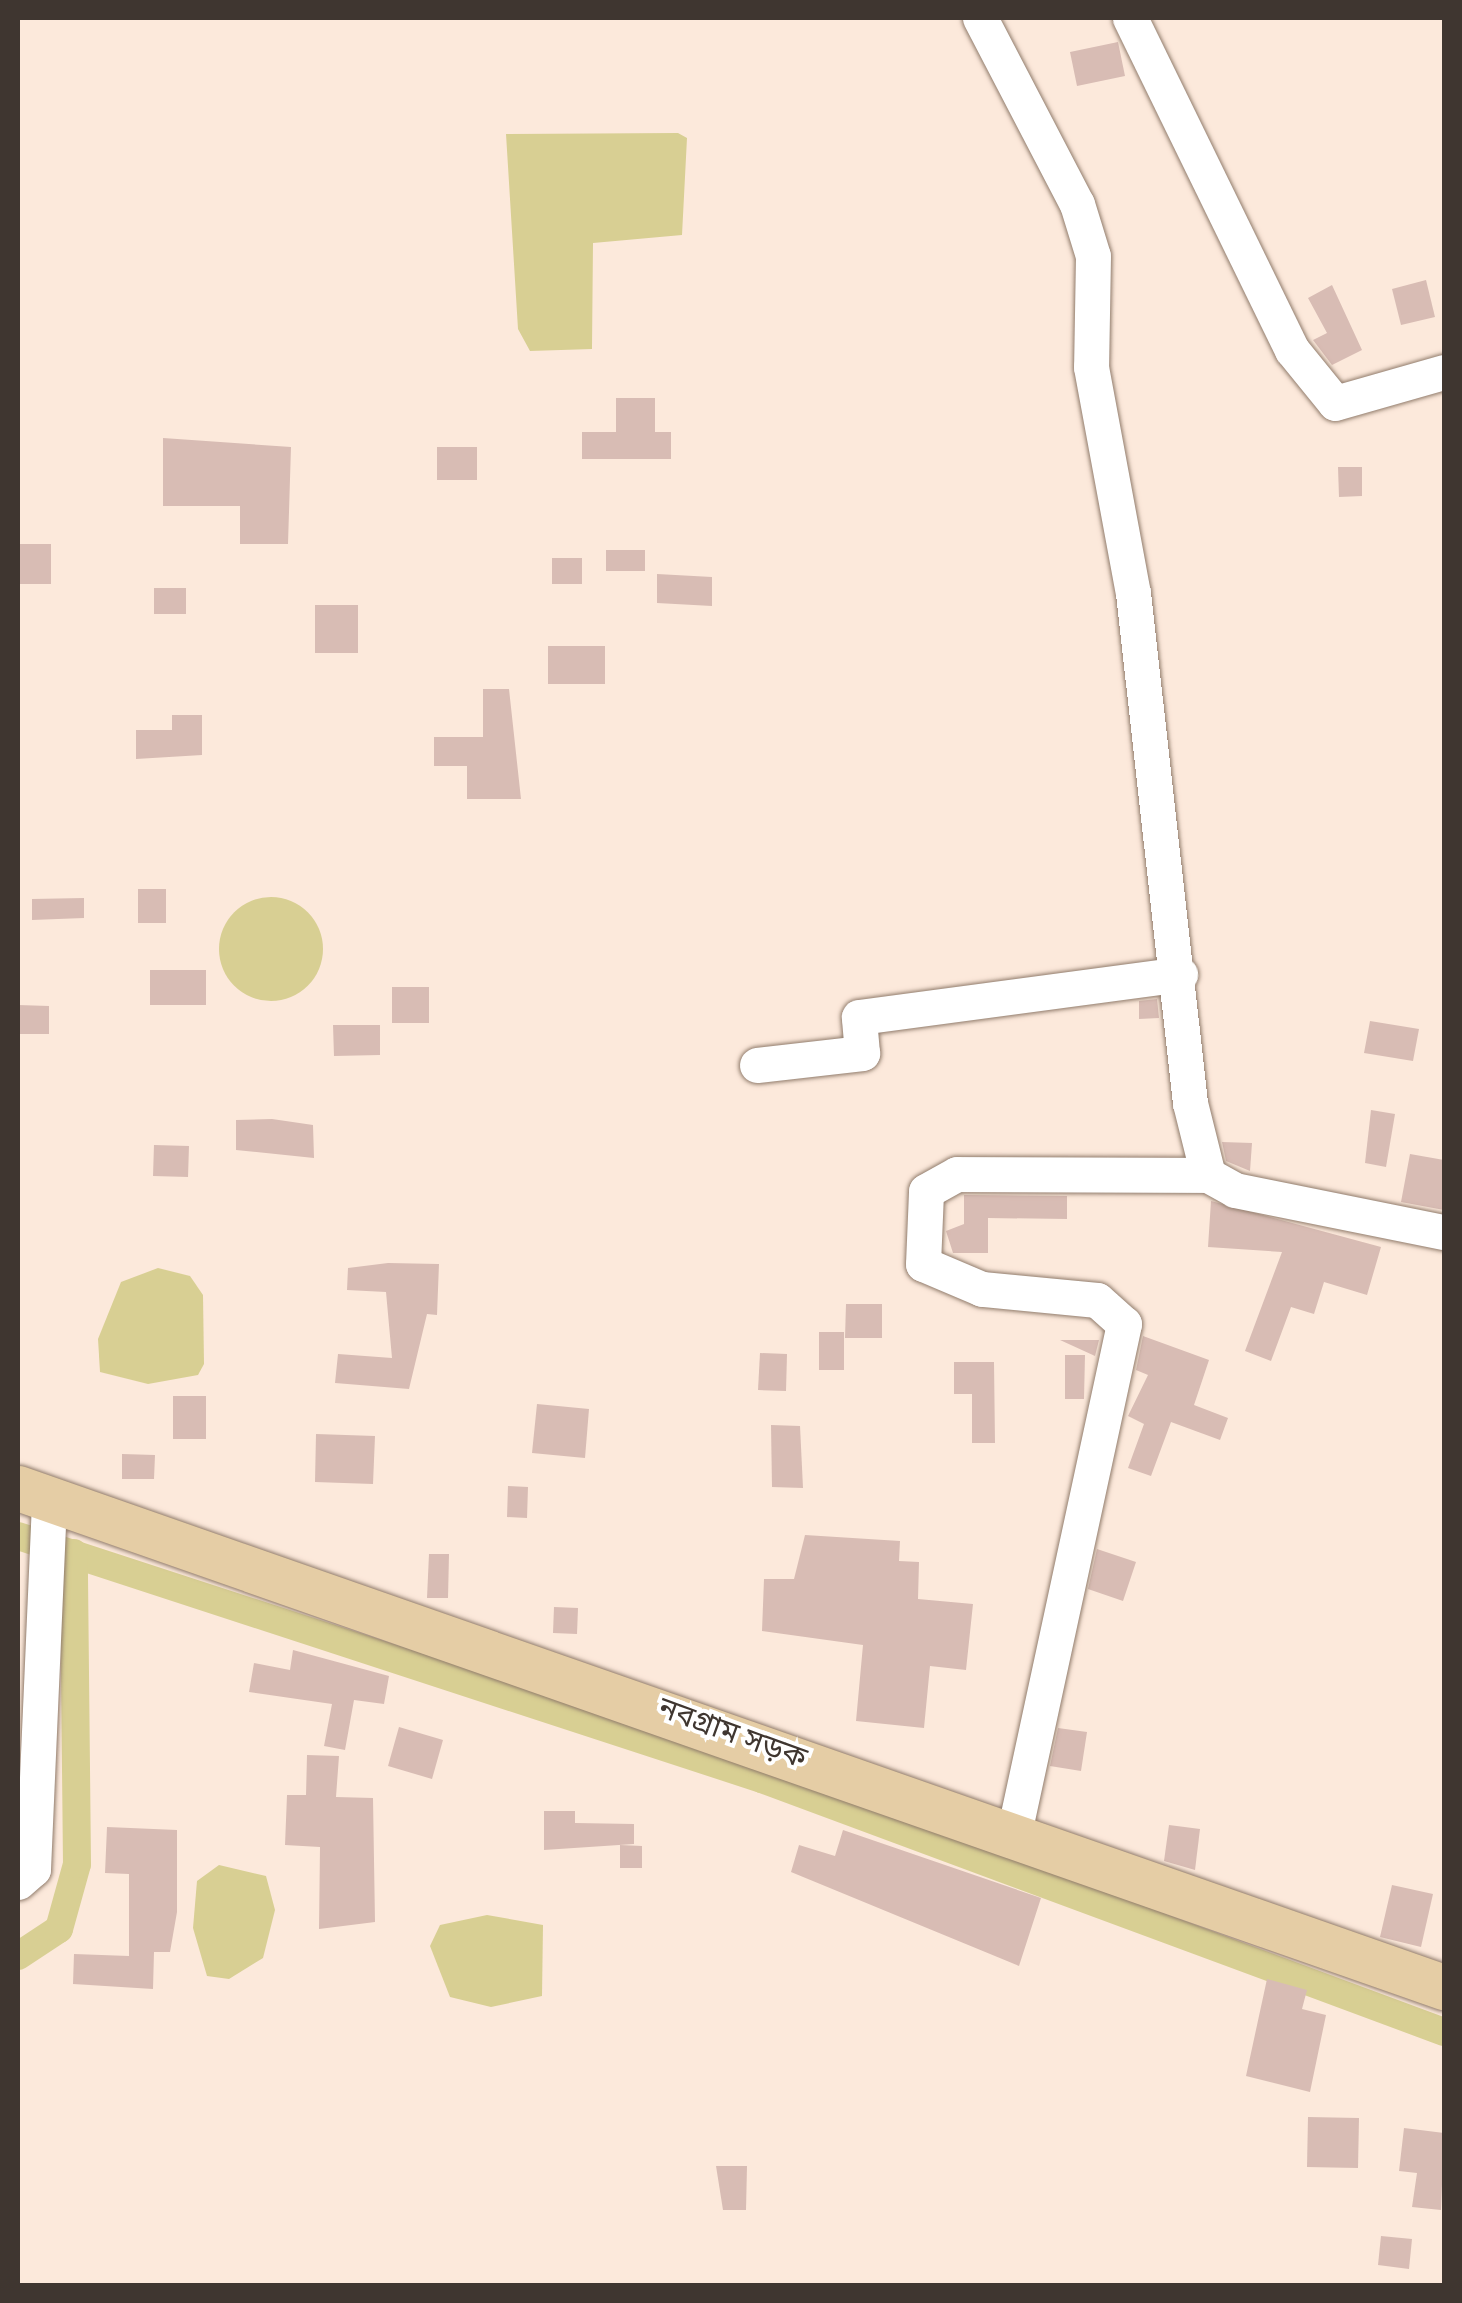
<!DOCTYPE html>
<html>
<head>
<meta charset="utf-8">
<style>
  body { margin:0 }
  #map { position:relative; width:1462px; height:2303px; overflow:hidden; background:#fce9db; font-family:"Open Sans","Noto Sans Bengali",sans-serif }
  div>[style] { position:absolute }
  .water>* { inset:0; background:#d8cf93 }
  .round { border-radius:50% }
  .canal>* { height:28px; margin:-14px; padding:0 14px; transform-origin:14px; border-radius:14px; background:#d8cf93 }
  .building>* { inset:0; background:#d8bcb4 }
  .roads { filter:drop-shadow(0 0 2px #917c6c) drop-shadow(0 0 2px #917c6c) }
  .minor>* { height:35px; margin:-17.5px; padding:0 17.5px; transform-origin:17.5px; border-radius:17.5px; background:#fff }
  .major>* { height:45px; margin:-22.5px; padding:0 22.5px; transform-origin:22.5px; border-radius:22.5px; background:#e5cda5 }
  span { translate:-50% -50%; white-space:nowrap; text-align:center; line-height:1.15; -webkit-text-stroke:8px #fff; paint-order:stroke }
  .street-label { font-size:30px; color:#3f3630 }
  .frame { position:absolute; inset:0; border:20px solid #3f3630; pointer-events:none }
</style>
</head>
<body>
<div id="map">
  <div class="water">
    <div style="clip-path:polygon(678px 133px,687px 138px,682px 235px,593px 243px,592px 349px,530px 351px,518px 329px,506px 134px)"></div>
    <div class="round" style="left:219px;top:897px;width:104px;height:104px"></div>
    <div style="clip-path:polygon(158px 1268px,190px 1276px,203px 1295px,204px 1364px,198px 1375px,148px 1384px,100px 1372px,98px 1339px,121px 1282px)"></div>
    <div style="clip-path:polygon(219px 1865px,266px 1876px,275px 1910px,263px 1958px,229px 1979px,207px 1976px,193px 1928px,197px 1881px)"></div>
    <div style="clip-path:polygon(487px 1915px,543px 1925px,542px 1996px,491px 2007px,450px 1997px,430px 1946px,440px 1925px)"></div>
  </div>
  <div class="canal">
    <div style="left:18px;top:1536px;width:783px;rotate:18.09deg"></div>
    <div style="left:762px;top:1779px;width:727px;rotate:20.35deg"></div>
    <div style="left:18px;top:1956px;width:49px;rotate:-33.4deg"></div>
    <div style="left:59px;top:1929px;width:67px;rotate:-74.5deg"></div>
    <div style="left:77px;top:1864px;width:311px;rotate:-90.6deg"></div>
  </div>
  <div class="building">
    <div style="clip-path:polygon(1118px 42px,1125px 76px,1077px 86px,1070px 52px)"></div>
    <div style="clip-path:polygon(1426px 280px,1435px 317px,1401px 325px,1392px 289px)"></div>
    <div style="clip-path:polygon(1332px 285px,1362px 350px,1332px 365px,1313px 340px,1327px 333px,1308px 298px)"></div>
    <div style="clip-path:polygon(616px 398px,655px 398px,655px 432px,671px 432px,671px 459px,582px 459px,582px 432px,616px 432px)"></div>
    <div style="clip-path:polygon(163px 438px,291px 447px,288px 544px,240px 544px,240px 506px,163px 506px)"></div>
    <div style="clip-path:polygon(437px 447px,477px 447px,477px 480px,437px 480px)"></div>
    <div style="clip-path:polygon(1338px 467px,1362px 467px,1362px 496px,1339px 497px)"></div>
    <div style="clip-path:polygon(18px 544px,51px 544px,51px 584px,18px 584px)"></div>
    <div style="clip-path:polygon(606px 550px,645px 550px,645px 571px,606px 571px)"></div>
    <div style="clip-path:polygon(552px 558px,582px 558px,582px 584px,552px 584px)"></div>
    <div style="clip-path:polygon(657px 574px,712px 577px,712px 606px,657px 603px)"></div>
    <div style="clip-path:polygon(154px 588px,186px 588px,186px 614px,154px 614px)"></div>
    <div style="clip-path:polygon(315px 605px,358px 605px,358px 653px,315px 653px)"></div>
    <div style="clip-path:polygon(548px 646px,605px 646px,605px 684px,548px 684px)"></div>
    <div style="clip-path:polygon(483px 689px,509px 689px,521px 799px,467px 799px,467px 766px,434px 766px,434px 737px,483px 737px)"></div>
    <div style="clip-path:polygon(172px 715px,202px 715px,202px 755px,136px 759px,136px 730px,172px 730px)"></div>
    <div style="clip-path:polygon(138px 889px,166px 889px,166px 923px,138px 923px)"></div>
    <div style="clip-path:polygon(84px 898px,84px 918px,32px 920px,32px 899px)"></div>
    <div style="clip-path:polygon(150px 970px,206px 970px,206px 1005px,150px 1005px)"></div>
    <div style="clip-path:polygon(392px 987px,429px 987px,429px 1023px,392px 1023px)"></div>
    <div style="clip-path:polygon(1157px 999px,1159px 1018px,1139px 1019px,1139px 1001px)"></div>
    <div style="clip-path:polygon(18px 1005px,49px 1006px,49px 1034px,18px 1034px)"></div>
    <div style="clip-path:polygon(1370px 1021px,1419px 1029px,1413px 1061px,1364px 1053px)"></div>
    <div style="clip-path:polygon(333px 1025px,380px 1025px,380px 1055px,334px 1056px)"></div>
    <div style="clip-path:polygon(1371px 1110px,1395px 1114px,1386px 1167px,1365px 1163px)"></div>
    <div style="clip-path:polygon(272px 1119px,313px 1125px,314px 1158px,236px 1150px,236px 1120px)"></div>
    <div style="clip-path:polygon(1222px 1142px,1252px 1143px,1250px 1171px,1226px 1161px)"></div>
    <div style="clip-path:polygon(154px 1145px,189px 1146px,188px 1177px,153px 1176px)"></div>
    <div style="clip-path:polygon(1410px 1154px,1444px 1160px,1444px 1210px,1401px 1202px)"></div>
    <div style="clip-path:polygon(964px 1195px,1067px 1196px,1067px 1219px,988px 1218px,988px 1253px,953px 1253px,946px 1231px,964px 1224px)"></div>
    <div style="clip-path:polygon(1211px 1201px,1381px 1247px,1367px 1295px,1324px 1282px,1314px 1314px,1291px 1307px,1271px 1361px,1245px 1351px,1282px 1252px,1208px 1247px)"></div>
    <div style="clip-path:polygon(388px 1263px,439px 1264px,437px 1315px,427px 1314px,409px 1389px,335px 1383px,338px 1354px,392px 1358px,386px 1292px,347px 1290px,348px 1268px)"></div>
    <div style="clip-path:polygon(846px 1304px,882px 1304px,882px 1338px,845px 1338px)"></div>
    <div style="clip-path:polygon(819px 1332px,844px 1332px,844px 1370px,819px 1370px)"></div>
    <div style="clip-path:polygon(1143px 1336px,1209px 1360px,1194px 1405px,1228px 1418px,1220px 1440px,1171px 1422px,1151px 1476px,1128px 1468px,1144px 1424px,1128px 1416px,1148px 1375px,1136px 1370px)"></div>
    <div style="clip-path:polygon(1060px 1340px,1099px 1340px,1095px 1356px)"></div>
    <div style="clip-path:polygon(760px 1353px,787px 1354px,786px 1391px,758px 1390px)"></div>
    <div style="clip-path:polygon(1065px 1355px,1085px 1355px,1084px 1399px,1065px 1399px)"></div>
    <div style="clip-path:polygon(954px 1362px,994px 1362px,995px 1443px,972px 1443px,972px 1394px,954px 1394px)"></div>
    <div style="clip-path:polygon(173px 1396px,206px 1396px,206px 1439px,173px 1439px)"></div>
    <div style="clip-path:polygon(537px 1404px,589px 1409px,585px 1458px,532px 1453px)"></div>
    <div style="clip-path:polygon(771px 1425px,800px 1426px,803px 1488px,772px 1487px)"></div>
    <div style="clip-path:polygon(316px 1434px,375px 1436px,373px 1484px,315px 1482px)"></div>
    <div style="clip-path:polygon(122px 1454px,155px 1455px,154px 1479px,122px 1479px)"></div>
    <div style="clip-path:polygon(508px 1486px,528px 1487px,527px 1518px,507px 1517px)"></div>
    <div style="clip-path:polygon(805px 1535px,900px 1541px,899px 1561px,919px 1562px,918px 1599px,973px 1604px,966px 1670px,930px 1666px,924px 1728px,856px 1721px,863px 1645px,762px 1631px,764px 1579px,794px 1579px)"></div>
    <div style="clip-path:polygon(1097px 1549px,1136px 1562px,1123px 1601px,1088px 1589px)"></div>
    <div style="clip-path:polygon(429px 1554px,449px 1554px,448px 1598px,427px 1598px)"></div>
    <div style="clip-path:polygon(554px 1607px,578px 1608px,577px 1634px,553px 1633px)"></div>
    <div style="clip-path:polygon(293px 1650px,389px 1676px,384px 1704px,354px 1700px,345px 1750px,324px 1746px,332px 1704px,249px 1692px,254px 1663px,290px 1670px)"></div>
    <div style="clip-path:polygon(399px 1727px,443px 1740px,432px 1779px,388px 1766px)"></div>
    <div style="clip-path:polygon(1058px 1728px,1087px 1732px,1081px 1771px,1050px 1766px)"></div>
    <div style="clip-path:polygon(307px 1755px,339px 1756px,336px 1797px,373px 1798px,375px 1922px,319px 1929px,320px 1847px,285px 1845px,287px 1795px,306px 1795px)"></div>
    <div style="clip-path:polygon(544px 1811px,575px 1811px,575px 1823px,634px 1824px,634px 1844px,544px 1850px)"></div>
    <div style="clip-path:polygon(1169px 1825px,1200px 1829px,1195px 1870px,1164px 1861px)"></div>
    <div style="clip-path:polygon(107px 1827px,177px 1830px,177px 1912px,170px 1952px,154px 1952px,153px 1989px,73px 1984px,74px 1954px,129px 1956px,129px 1874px,105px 1873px)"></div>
    <div style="clip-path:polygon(843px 1830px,1041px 1898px,1019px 1966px,791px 1872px,799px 1845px,835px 1856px)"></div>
    <div style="clip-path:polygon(620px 1845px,642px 1846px,642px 1868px,620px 1868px)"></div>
    <div style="clip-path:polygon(1392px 1885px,1433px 1894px,1421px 1947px,1380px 1937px)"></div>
    <div style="clip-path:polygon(1267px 1979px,1307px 1990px,1302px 2009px,1326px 2015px,1310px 2092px,1246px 2076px)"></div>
    <div style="clip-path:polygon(1308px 2117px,1359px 2118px,1358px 2168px,1307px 2167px)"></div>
    <div style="clip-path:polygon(1404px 2128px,1444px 2133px,1441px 2210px,1412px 2207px,1417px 2173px,1399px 2171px)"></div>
    <div style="clip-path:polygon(716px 2166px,747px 2166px,746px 2210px,723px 2210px)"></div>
    <div style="clip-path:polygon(1381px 2236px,1412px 2239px,1409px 2269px,1378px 2265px)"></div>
  </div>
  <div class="roads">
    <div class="minor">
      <div style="left:980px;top:18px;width:210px;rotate:62.5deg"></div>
      <div style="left:1077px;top:204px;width:54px;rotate:72.9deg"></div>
      <div style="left:1093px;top:256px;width:111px;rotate:91deg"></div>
      <div style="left:1091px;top:367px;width:230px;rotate:79.5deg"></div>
      <div style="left:1133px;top:593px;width:513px;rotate:83.62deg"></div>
      <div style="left:1190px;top:1103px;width:74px;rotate:76deg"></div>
      <div style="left:1208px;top:1175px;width:31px;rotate:29deg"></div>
      <div style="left:1235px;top:1190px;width:213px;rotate:11.4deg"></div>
      <div style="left:1130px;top:18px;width:369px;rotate:64deg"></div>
      <div style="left:1292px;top:350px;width:68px;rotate:50.9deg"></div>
      <div style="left:1335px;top:403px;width:113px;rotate:-15.9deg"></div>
      <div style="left:757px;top:1065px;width:106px;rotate:-6.5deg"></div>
      <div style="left:862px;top:1053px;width:36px;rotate:-95deg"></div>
      <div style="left:859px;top:1017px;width:324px;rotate:-7.6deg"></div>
      <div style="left:1014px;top:1833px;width:521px;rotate:-77.81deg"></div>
      <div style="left:1124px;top:1324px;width:36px;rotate:-138deg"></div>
      <div style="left:1097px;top:1300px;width:116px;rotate:-174.5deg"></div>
      <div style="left:982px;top:1289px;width:64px;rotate:-157deg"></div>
      <div style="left:923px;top:1264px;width:73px;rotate:-87.6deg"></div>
      <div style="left:926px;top:1191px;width:35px;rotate:-29deg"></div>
      <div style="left:957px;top:1174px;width:251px;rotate:0.2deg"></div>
      <div style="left:18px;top:1882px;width:20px;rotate:-41deg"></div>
      <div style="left:33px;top:1869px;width:372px;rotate:-87.5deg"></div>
    </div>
    <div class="major">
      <div style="left:18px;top:1488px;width:1511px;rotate:19.29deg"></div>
    </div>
  </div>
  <div class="street-label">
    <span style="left:733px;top:1732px;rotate:20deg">নবগ্রাম সড়ক</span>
  </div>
  <div class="frame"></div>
</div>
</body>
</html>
